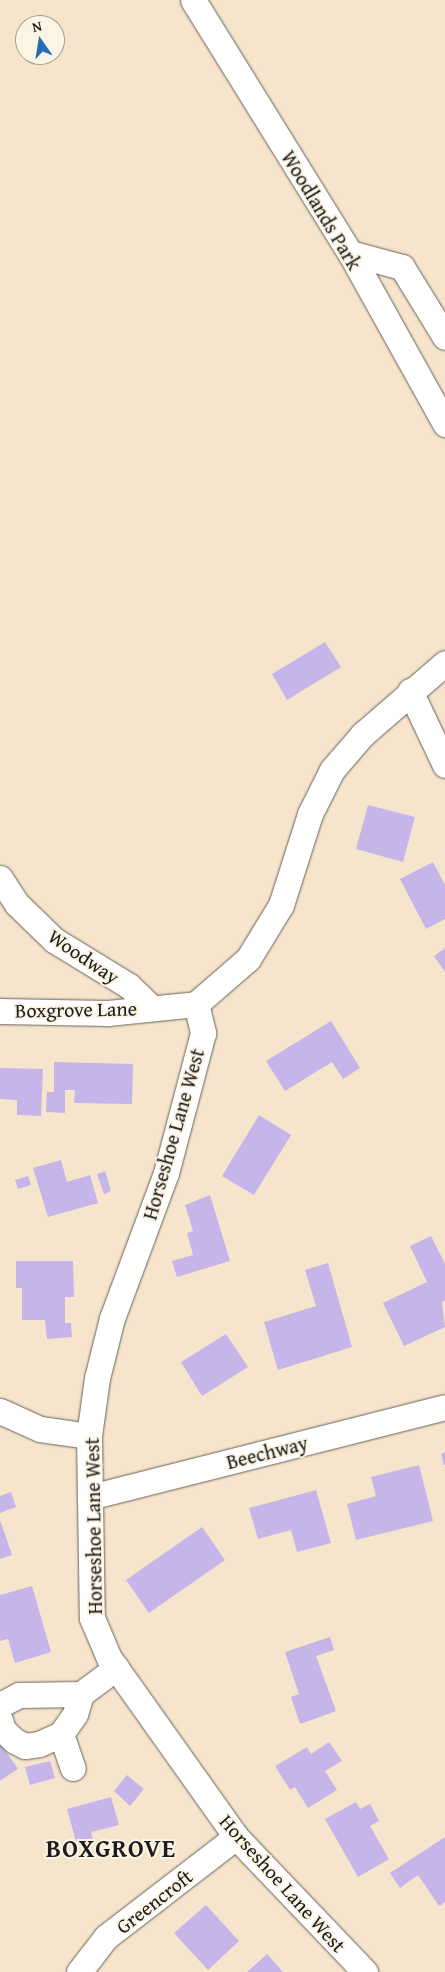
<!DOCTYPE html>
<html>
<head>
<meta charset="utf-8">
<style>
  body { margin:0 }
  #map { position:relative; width:445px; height:1972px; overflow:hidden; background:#f6e5cc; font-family:"Gentium Book Plus",serif }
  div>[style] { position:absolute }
  .building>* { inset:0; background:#c5b5e9 }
  .roads { filter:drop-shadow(0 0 1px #68625a) drop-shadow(0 0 1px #68625a) }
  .street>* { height:25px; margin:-12.5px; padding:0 12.5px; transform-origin:12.5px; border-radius:12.5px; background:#fff }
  span { translate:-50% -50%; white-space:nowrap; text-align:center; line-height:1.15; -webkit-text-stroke:4px #fcf5e5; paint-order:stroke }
  .street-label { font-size:20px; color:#1c1c1c }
  .district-label { font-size:25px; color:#1c1c1c; font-weight:700; letter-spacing:1px }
  .north { position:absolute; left:15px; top:15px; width:50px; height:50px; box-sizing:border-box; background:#fcf5e5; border:1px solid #a29e95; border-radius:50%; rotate:347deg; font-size:14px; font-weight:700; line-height:20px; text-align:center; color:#1c1c1c }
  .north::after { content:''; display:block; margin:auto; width:18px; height:22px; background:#1f6fb2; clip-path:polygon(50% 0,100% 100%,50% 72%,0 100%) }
</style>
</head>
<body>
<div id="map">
  <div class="building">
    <div style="clip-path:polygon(325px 642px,341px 667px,287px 700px,272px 674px)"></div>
    <div style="clip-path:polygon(368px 805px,415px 817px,403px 862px,356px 849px)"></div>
    <div style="clip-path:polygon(433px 862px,445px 885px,445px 919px,426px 929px,400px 879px)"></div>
    <div style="clip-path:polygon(445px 948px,445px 972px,434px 956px)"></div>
    <div style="clip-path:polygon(331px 1021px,360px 1068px,343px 1079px,332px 1062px,285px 1091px,266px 1061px)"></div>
    <div style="clip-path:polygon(54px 1062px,133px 1064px,132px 1104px,74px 1103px,75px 1090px,65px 1090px,65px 1113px,46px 1112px,47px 1092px,54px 1092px)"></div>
    <div style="clip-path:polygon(0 1068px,43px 1069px,41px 1116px,17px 1115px,17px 1100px,0 1099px)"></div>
    <div style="clip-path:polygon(259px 1115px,291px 1135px,254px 1195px,222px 1176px)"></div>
    <div style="clip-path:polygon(61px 1160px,67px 1182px,90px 1175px,98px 1203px,48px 1217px,33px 1168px)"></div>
    <div style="clip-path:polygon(105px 1171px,111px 1191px,104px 1194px,97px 1174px)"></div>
    <div style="clip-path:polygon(28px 1176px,31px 1185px,18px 1189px,15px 1180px)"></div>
    <div style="clip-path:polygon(210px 1195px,230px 1261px,177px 1277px,172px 1261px,193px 1255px,187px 1233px,193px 1231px,185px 1205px)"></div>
    <div style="clip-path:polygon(431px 1236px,445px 1264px,445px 1300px,442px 1302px,445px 1327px,404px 1346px,383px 1303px,427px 1282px,410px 1246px)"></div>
    <div style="clip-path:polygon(16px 1261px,73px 1261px,74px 1297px,65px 1297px,65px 1323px,71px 1323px,72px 1337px,47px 1339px,45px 1320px,22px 1320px,22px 1288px,16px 1288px)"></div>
    <div style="clip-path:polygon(328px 1263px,352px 1347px,278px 1370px,264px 1322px,316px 1306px,305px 1270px)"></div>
    <div style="clip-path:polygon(226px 1334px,248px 1367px,202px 1396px,181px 1362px)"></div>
    <div style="clip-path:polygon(445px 1452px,445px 1465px,444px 1465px,441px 1454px)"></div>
    <div style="clip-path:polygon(419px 1465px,433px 1521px,356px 1540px,347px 1504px,376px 1496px,371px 1477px)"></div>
    <div style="clip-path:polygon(316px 1490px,331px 1543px,297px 1552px,291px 1530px,258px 1539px,249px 1508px)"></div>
    <div style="clip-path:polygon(11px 1492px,16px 1507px,0 1513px,0 1496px)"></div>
    <div style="clip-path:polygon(0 1520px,12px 1555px,0 1559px)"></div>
    <div style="clip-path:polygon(202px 1527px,225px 1560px,149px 1613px,126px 1580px)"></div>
    <div style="clip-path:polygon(32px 1586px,51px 1652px,15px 1663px,8px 1639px,0 1641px,0 1595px)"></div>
    <div style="clip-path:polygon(330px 1637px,334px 1650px,316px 1656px,336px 1711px,300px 1724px,291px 1697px,299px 1694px,285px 1652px)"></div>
    <div style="clip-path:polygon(329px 1742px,342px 1761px,325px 1771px,337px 1790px,308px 1808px,295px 1787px,290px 1790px,275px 1766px,307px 1747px,311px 1754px)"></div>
    <div style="clip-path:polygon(0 1743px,18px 1769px,0 1781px)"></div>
    <div style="clip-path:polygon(50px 1761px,55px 1778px,30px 1785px,25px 1767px)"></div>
    <div style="clip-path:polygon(127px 1775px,144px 1789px,130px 1806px,114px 1791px)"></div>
    <div style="clip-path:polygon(111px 1797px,119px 1825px,91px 1832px,93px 1842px,77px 1845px,67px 1809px)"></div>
    <div style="clip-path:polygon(356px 1802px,360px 1809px,370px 1804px,379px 1821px,370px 1826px,389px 1859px,358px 1877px,325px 1819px)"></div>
    <div style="clip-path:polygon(445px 1837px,445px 1902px,439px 1906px,418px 1875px,400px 1888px,390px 1873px)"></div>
    <div style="clip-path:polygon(206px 1905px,239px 1941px,208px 1970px,174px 1933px)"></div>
    <div style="clip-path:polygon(267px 1954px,283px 1972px,247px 1972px)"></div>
  </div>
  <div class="roads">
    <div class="street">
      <div style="left:193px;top:0;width:298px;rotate:58.2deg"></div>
      <div style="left:350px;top:253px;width:196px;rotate:60.9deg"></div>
      <div style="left:350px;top:253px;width:54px;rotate:15.1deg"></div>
      <div style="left:402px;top:267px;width:82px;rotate:58.4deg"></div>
      <div style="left:410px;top:691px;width:82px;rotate:64.7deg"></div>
      <div style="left:0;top:878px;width:31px;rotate:57deg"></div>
      <div style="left:17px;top:904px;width:52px;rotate:44.2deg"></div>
      <div style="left:54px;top:940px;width:88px;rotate:31.5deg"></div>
      <div style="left:129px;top:986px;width:32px;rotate:44deg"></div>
      <div style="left:196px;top:1004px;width:30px;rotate:76deg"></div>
      <div style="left:203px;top:1033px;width:145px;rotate:104.8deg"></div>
      <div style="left:166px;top:1173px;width:155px;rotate:110.4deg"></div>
      <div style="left:112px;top:1318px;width:62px;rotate:104deg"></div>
      <div style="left:97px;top:1378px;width:59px;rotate:97.9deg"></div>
      <div style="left:89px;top:1436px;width:182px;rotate:89.1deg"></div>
      <div style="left:92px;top:1618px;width:43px;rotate:67deg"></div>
      <div style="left:109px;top:1658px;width:219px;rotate:54.6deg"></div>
      <div style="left:236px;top:1837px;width:187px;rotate:46.3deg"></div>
      <div style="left:196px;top:1004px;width:69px;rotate:-40.9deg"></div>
      <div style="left:248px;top:959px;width:63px;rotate:-58.6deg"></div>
      <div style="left:281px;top:905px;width:96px;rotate:-72.3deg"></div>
      <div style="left:310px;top:814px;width:49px;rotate:-63.4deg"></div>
      <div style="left:332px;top:770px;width:48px;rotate:-49.3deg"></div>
      <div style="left:363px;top:734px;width:108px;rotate:-40.9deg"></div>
      <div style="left:0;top:1011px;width:108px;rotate:1.1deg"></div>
      <div style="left:108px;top:1013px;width:88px;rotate:-5.8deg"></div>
      <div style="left:0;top:1411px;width:44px;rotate:24.2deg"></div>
      <div style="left:40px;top:1429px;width:49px;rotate:8.1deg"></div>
      <div style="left:90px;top:1497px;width:366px;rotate:-14.2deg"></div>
      <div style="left:0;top:1705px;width:21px;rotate:-28deg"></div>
      <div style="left:19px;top:1695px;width:62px;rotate:-0.9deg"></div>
      <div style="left:81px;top:1694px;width:44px;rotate:-36.6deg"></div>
      <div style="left:0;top:1720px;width:10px;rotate:73deg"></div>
      <div style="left:3px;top:1730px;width:16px;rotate:43deg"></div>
      <div style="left:15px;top:1741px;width:11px;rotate:27deg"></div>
      <div style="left:25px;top:1746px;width:14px;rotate:-8deg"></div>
      <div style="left:39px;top:1744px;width:24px;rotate:-24deg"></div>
      <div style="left:61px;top:1734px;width:24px;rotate:-55deg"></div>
      <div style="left:75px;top:1714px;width:21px;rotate:-73deg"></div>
      <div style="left:61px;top:1734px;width:36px;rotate:71deg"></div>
      <div style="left:79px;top:1972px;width:44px;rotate:-52.4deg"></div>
      <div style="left:106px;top:1937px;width:164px;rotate:-37.6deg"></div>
    </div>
  </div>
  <div class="street-label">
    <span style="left:322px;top:210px;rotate:59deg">Woodlands Park</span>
    <span style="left:84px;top:956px;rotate:34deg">Woodway</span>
    <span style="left:76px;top:1009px;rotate:-1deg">Boxgrove Lane</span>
    <span style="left:173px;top:1134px;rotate:-74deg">Horseshoe Lane West</span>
    <span style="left:267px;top:1452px;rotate:-14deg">Beechway</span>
    <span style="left:93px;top:1526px;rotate:-91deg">Horseshoe Lane West</span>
    <span style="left:283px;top:1883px;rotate:48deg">Horseshoe Lane West</span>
    <span style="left:154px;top:1901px;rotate:-38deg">Greencroft</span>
  </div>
  <div class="district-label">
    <span style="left:111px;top:1848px">BOXGROVE</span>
  </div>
  <div class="north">N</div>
</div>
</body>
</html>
